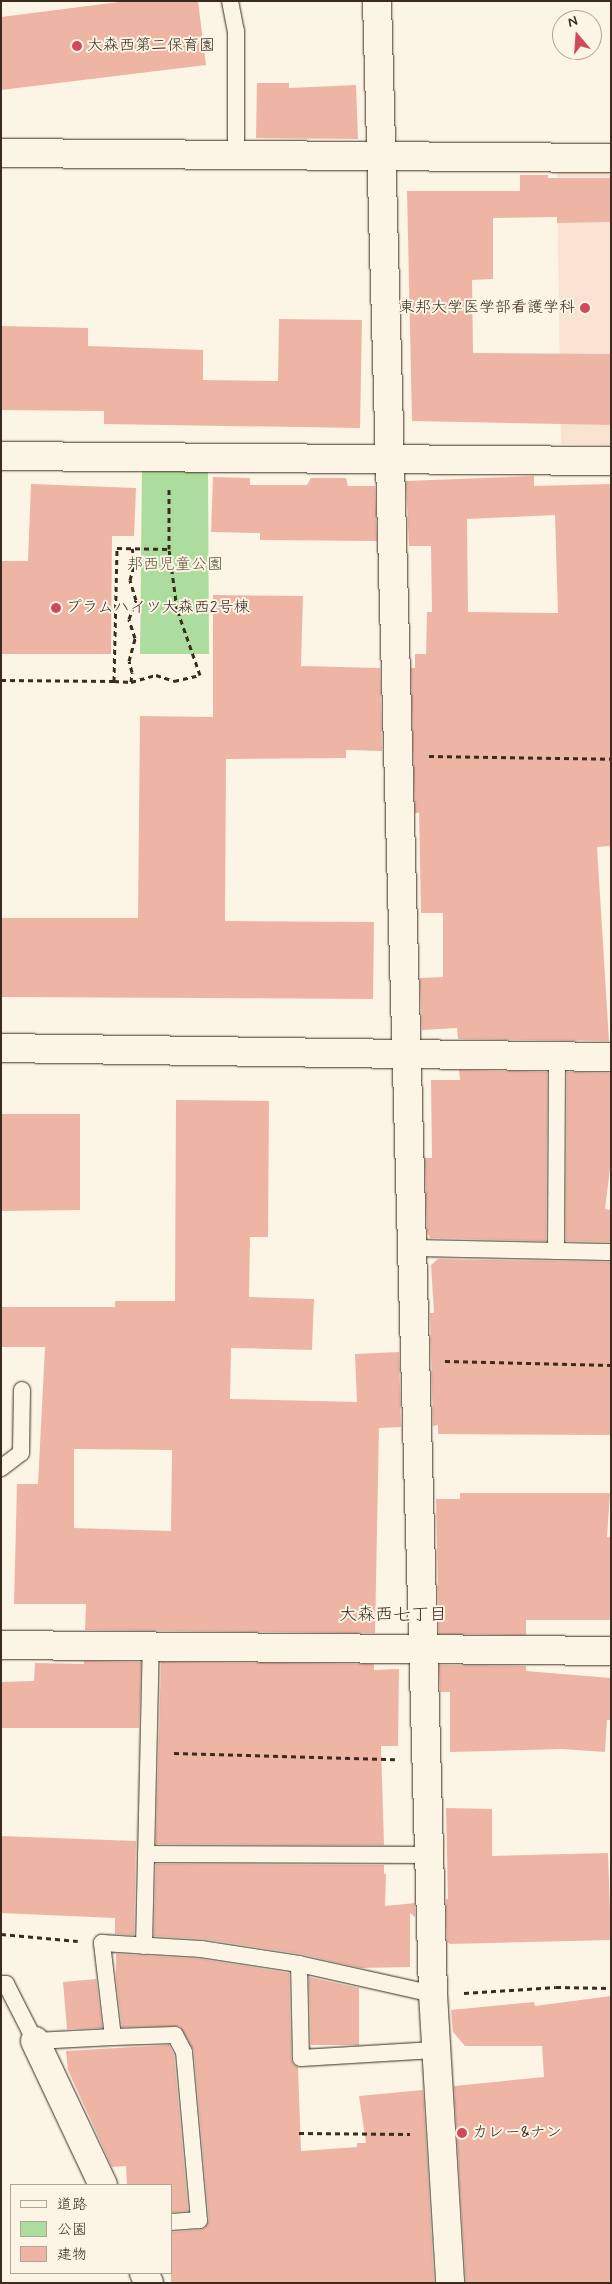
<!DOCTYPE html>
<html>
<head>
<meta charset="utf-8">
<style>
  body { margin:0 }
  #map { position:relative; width:612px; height:2284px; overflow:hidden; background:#fcf5e5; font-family:Mynerve,"Klee One",sans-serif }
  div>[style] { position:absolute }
  .built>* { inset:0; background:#f8e2d2 }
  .green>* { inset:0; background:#addd9e }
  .building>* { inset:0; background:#eeb5a4 }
  .path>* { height:3px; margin-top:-1.5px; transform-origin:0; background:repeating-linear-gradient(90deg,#3b2a1e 0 5px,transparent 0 9px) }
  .roads { filter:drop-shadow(0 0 1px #3b2a1e) drop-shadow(0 0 1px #3b2a1e) }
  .lane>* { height:16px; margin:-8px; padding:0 8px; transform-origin:8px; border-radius:8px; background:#fcf5e5 }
  .street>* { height:28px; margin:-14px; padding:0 14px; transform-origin:14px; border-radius:14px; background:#fcf5e5 }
  .dots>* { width:14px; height:14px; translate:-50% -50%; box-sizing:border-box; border:2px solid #fcf5e5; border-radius:50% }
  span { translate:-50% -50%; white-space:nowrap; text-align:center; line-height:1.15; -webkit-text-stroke:4px #fcf5e5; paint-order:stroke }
  .poi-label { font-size:16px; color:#3b2a1e }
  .left { translate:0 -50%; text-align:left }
  .right { translate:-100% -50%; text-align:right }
  .park-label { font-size:16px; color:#58573e }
  .neighbourhood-label { font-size:18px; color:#3b2a1e }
  .frame { position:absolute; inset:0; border:2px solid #3b2a1e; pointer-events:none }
  .legend { position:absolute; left:10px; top:2184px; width:162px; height:90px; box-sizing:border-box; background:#fcf5e5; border:1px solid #afa495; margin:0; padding:6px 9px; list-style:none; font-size:15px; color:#3b2a1e }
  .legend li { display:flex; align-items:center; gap:10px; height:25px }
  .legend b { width:25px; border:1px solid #afa495 }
  .north { position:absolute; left:552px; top:10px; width:50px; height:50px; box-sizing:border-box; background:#fcf5e5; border:1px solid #afa495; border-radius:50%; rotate:342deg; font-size:14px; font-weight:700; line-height:20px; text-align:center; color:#3b2a1e }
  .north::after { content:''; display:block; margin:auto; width:18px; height:22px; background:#d1495b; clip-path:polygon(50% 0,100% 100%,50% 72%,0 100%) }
</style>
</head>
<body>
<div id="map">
  <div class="built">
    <div style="clip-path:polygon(557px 171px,611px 172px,611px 445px,561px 444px)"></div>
  </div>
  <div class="green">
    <div style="clip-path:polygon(142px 468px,208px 469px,209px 654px,140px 654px)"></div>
  </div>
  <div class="building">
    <div style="clip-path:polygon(127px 1px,198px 1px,206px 65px,1px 90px,1px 17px)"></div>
    <div style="clip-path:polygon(257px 83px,289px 83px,289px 88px,356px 85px,358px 139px,256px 138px)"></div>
    <div style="clip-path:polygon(520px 175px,548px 175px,548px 178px,611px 178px,611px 222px,557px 223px,557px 217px,493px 218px,493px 279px,472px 280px,473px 353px,611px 354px,611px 425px,412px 421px,407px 191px,520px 191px)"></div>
    <div style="clip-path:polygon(279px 319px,362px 320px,360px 428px,104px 424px,104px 411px,1px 410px,1px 326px,88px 328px,88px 346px,203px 350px,203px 380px,278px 381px)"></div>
    <div style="clip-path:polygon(evenodd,534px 476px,534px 486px,611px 484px,611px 846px,597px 847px,609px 1041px,458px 1039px,457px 1028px,422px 1030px,420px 978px,443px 977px,443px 913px,421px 913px,419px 813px,415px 813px,411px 668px,415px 668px,415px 654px,426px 654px,427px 612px,432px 612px,431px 546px,409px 546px,406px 481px,534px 476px,555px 515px,558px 613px,468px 612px,467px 519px,555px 515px)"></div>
    <div style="clip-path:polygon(213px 477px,250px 478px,250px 485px,307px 485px,311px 478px,346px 478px,348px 486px,375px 486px,377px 541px,260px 540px,260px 533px,211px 532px)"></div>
    <div style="clip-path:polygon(31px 484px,136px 488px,134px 536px,112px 536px,111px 654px,1px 654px,1px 561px,28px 561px)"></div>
    <div style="clip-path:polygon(213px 595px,303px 596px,301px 666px,380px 668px,382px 751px,346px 750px,346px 758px,226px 759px,225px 921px,374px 922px,373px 999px,1px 997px,1px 918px,138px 918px,140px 716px,213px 717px)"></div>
    <div style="clip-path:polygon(459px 1070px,547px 1072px,546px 1241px,430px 1238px,427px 1231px,425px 1158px,432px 1158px,431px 1080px,460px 1080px)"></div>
    <div style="clip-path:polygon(567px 1072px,610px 1073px,611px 1076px,611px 1161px,605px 1209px,611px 1210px,611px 1242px,566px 1241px)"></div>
    <div style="clip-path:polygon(evenodd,176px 1100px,269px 1101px,268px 1237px,250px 1237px,249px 1297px,314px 1299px,312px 1350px,231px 1348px,230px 1399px,357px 1402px,355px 1354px,399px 1352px,401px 1427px,379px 1428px,375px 1633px,85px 1630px,86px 1604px,14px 1604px,17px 1484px,38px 1484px,45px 1347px,1px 1347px,1px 1307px,115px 1307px,115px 1301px,175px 1301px,176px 1100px,74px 1449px,172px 1450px,171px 1531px,74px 1528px,74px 1449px)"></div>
    <div style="clip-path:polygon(1px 1114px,80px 1114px,80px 1210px,1px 1211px)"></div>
    <div style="clip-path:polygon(438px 1259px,611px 1262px,611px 1435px,438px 1434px,438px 1425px,433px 1426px,430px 1313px,434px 1313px,431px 1265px)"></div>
    <div style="clip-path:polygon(460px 1493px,610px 1493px,607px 1537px,611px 1537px,611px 1620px,526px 1620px,526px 1635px,439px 1634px,436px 1499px,460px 1499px)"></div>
    <div style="clip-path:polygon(84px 1661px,141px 1662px,139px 1728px,1px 1728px,1px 1682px,34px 1681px,35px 1663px,84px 1664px)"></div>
    <div style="clip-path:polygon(161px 1662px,374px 1664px,374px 1670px,399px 1669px,398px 1746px,381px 1746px,384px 1845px,156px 1844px)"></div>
    <div style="clip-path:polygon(439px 1665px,526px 1666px,526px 1671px,611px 1678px,611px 1720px,607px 1720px,605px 1752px,562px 1749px,450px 1752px,450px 1692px,440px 1692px)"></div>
    <div style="clip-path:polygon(446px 1808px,492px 1809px,492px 1856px,608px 1853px,611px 1940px,450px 1944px,447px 1942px,446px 1899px,448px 1899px)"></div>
    <div style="clip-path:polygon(1px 1836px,136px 1841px,134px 1935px,115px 1934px,115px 1918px,1px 1913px)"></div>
    <div style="clip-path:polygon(156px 1864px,384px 1865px,384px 1874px,386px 1874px,385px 1906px,415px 1903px,415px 1917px,410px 1913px,410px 1967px,361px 1968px,301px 1954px,203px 1939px,154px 1936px)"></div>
    <div style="clip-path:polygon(116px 1954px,200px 1959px,289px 1973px,291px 2058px,293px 2064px,298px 2067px,301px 2151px,357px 2147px,357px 2143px,366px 2143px,359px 2096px,423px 2090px,434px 2283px,171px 2283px,171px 2232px,200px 2230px,205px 2228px,209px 2220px,194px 2051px,180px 2026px,122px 2027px,116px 1977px)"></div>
    <div style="clip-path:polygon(309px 1977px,359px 1988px,359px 2045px,311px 2045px)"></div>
    <div style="clip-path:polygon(96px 1979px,102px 2028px,67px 2029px,63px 1982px)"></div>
    <div style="clip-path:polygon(611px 1996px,611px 2283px,466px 2283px,454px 2086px,544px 2077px,542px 2046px,465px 2046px,453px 2032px,451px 2010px,534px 2002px,535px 2006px)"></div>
    <div style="clip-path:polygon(169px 2045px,174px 2055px,188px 2211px,171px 2212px,171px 2185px,127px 2185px,126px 2166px,112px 2167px,68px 2070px,66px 2051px)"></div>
  </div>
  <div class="path">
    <div style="left:1px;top:680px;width:113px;rotate:0.5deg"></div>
    <div style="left:114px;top:681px;width:133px;rotate:-88.7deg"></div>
    <div style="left:117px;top:548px;width:52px;rotate:1.1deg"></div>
    <div style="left:169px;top:549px;width:61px;rotate:-90deg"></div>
    <div style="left:114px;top:681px;width:17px;rotate:3deg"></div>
    <div style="left:131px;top:682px;width:26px;rotate:-16deg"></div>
    <div style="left:156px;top:675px;width:19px;rotate:18deg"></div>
    <div style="left:174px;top:681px;width:27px;rotate:-13deg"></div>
    <div style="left:200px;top:675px;width:70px;rotate:-109.2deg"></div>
    <div style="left:177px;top:609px;width:61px;rotate:-97.6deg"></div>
    <div style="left:131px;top:682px;width:10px;rotate:-84deg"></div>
    <div style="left:132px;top:672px;width:11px;rotate:-105deg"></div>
    <div style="left:129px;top:661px;width:24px;rotate:-75deg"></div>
    <div style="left:135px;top:638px;width:20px;rotate:-108deg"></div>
    <div style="left:129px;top:619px;width:20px;rotate:-70deg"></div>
    <div style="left:136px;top:600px;width:21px;rotate:-107deg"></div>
    <div style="left:130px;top:580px;width:20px;rotate:-75deg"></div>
    <div style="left:135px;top:561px;width:13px;rotate:-103deg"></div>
    <div style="left:429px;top:756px;width:182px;rotate:0.9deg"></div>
    <div style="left:445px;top:1361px;width:166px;rotate:1.4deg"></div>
    <div style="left:174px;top:1753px;width:221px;rotate:1.6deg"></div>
    <div style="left:1px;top:1934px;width:77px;rotate:5.2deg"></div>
    <div style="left:464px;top:1993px;width:92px;rotate:-3.7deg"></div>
    <div style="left:556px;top:1987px;width:55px;rotate:1deg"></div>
    <div style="left:299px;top:2133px;width:111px;rotate:0.5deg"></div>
  </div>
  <div class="roads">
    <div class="lane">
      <div style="left:230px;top:1px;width:31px;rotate:79deg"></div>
      <div style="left:236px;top:31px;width:124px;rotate:90deg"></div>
      <div style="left:412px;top:1248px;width:199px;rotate:1.2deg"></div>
      <div style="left:556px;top:1251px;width:195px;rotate:-89.7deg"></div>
      <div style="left:1px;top:1468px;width:25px;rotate:-37deg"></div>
      <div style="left:21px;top:1453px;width:63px;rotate:-89.1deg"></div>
      <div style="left:146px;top:1854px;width:282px;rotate:0.2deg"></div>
      <div style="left:144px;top:1946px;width:299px;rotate:-88.7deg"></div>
      <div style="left:299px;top:1964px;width:94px;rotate:88.8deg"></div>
      <div style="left:301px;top:2058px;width:134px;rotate:-3.4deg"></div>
      <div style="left:1px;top:1984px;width:5px"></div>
      <div style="left:6px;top:1984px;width:64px;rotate:63deg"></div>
      <div style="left:35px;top:2041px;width:78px;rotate:-2.9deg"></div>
      <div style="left:113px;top:2037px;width:95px;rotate:-96.7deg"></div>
      <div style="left:102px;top:1943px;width:99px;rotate:3.5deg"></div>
      <div style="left:201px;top:1949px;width:99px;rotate:8.7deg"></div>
      <div style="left:299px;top:1964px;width:137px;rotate:12.6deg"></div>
      <div style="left:113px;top:2037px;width:62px;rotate:-1.8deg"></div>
      <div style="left:175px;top:2035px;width:19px;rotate:62deg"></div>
      <div style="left:184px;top:2052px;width:169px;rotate:84.9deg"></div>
      <div style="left:199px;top:2220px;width:28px;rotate:176deg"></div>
    </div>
    <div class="street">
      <div style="left:377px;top:1px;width:1994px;rotate:88.39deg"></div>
      <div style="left:433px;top:1994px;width:289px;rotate:86.6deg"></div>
      <div style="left:1px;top:153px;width:610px;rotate:0.47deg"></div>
      <div style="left:1px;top:456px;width:610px;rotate:0.47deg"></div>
      <div style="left:1px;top:1048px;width:610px;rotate:0.85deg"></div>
      <div style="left:1px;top:1645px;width:610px;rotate:0.56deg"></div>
      <div style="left:35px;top:2041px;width:159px;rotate:64.7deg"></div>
      <div style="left:144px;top:2273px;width:11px;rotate:63deg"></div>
    </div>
  </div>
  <div class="dots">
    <div style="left:77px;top:46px;background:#d1495b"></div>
    <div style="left:585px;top:308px;background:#d1495b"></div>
    <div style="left:56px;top:608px;background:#d1495b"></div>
    <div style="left:462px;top:2133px;background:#d1495b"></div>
  </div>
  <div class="poi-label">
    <span class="left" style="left:87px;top:46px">大森西第二保育園</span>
    <span class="right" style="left:575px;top:308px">東邦大学医学部看護学科</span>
    <span class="left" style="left:66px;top:608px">プラムハイツ大森西2号棟</span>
    <span class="left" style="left:472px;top:2133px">カレー&amp;ナン</span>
  </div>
  <div class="park-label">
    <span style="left:175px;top:565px">邦西児童公園</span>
  </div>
  <div class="neighbourhood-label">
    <span style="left:393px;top:1615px">大森西七丁目</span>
  </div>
  <div class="frame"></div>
  <ul class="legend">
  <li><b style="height:6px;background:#fcf5e5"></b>道路</li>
  <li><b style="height:14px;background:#addd9e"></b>公園</li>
  <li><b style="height:14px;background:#eeb5a4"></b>建物</li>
  </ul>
  <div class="north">N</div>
</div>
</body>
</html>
